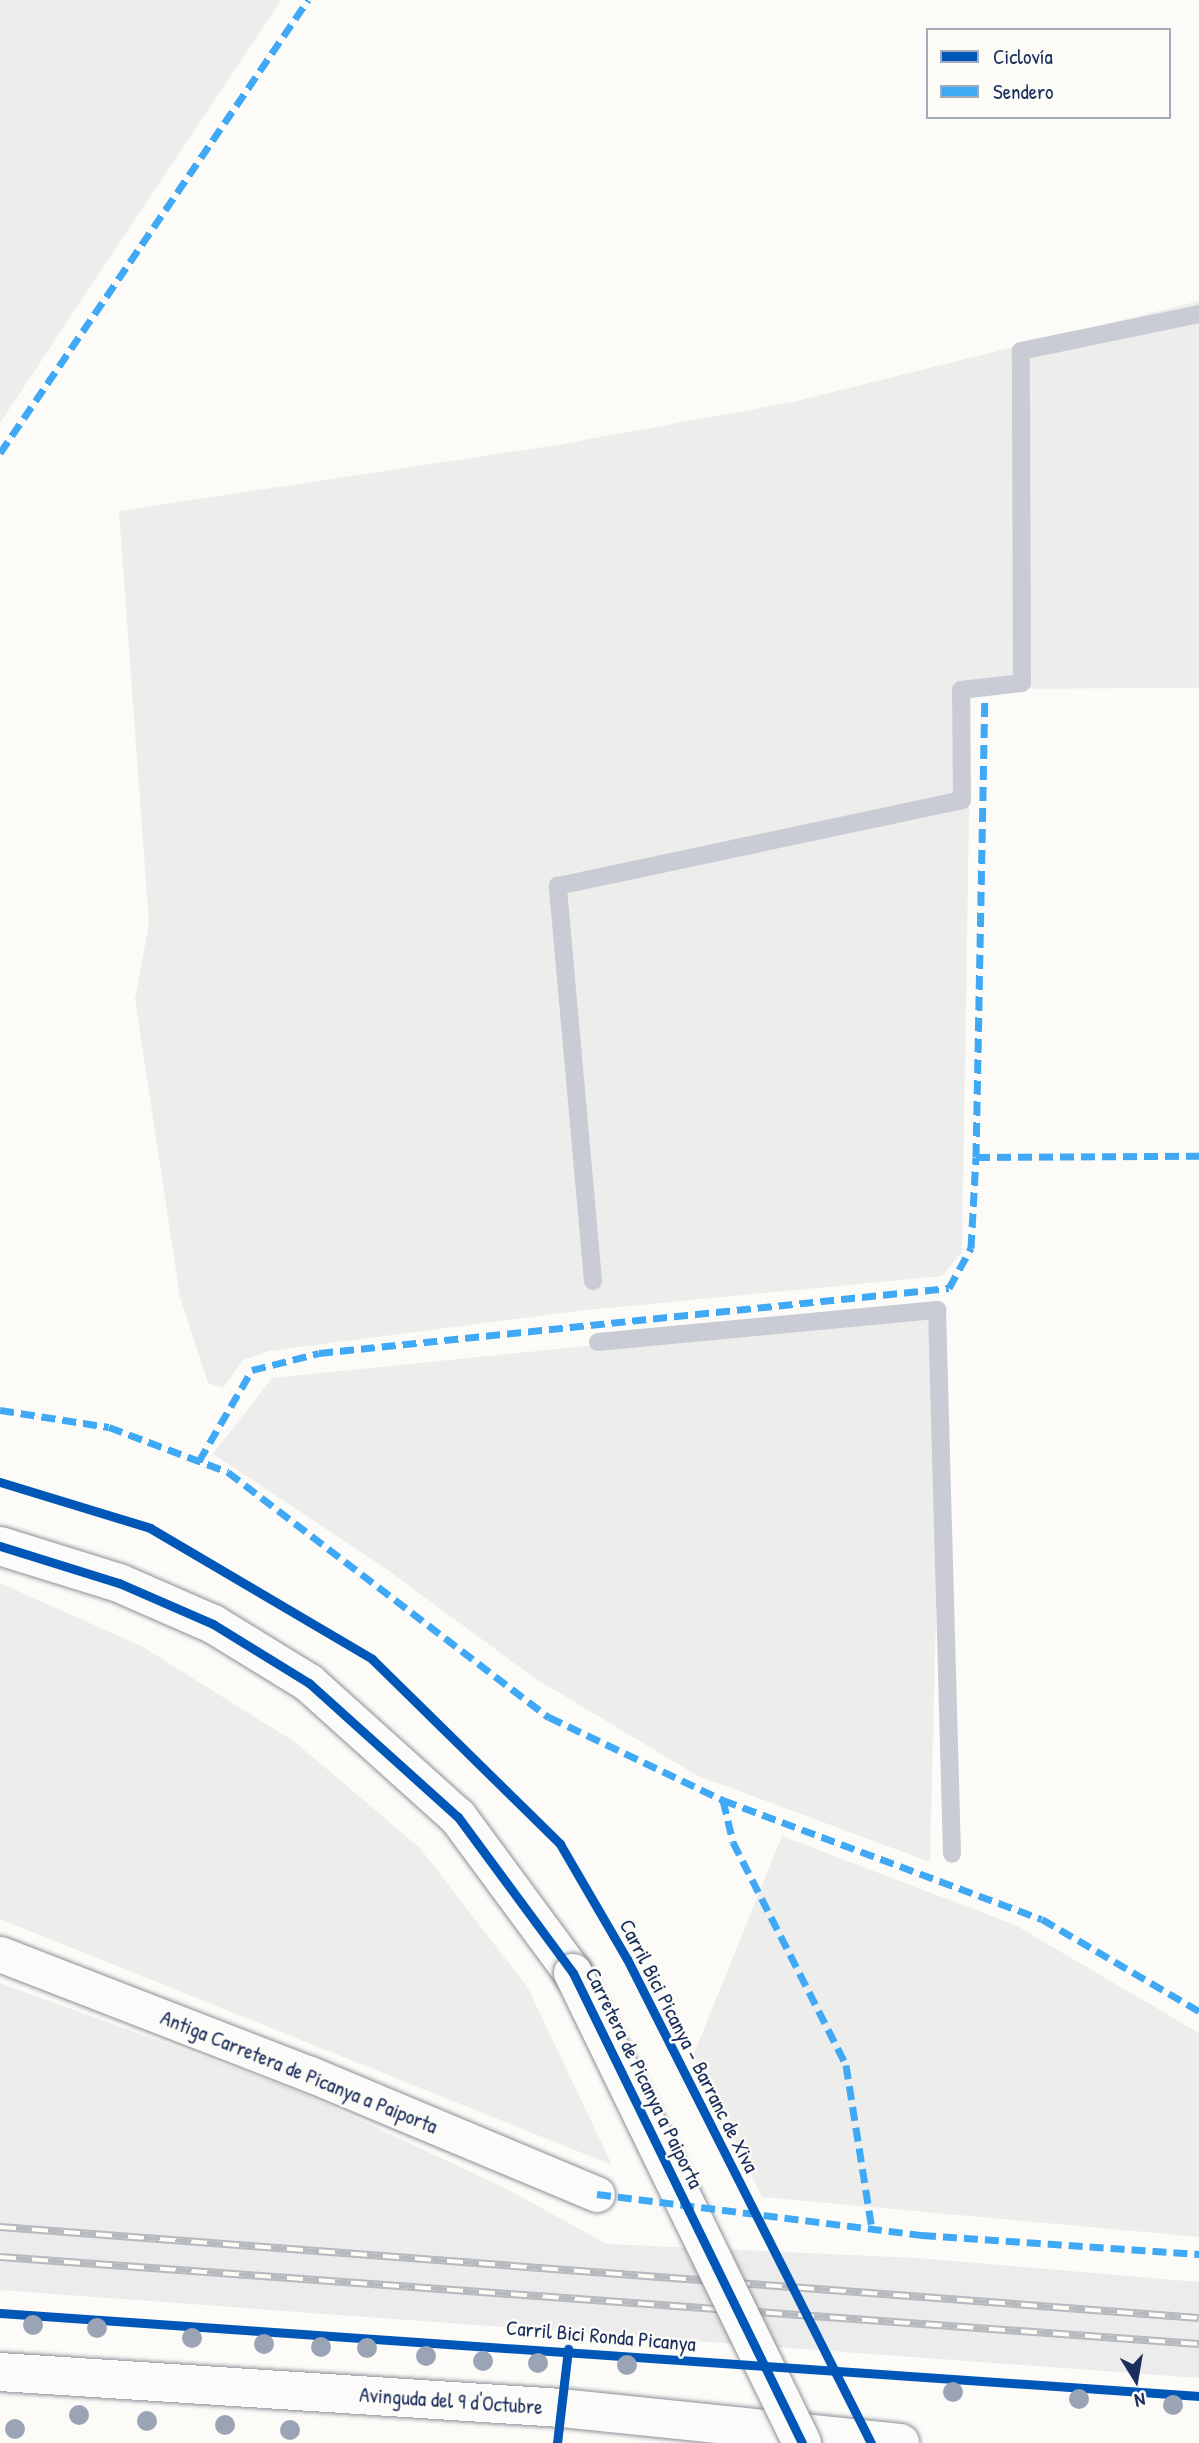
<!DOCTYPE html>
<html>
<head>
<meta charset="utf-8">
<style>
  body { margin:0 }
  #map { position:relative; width:1199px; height:2443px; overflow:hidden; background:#fcfbf8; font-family:"Patrick Hand",sans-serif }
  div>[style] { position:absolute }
  .built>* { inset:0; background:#ebeceb }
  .green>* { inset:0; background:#ededec }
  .stream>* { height:18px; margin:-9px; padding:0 9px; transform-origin:9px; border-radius:9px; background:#c9ccd4 }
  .roads { filter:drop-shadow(0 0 2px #8c9097) drop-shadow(0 0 2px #8c9097) }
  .lane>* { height:35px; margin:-17.5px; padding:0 17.5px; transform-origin:17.5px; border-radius:17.5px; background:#fbfbf9 }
  .street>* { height:38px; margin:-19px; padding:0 19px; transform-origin:19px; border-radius:19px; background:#fbfbf9 }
  .secondary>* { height:38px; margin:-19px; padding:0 19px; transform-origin:19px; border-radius:19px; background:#fbfbf9 }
  .rail>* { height:8px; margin-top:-4px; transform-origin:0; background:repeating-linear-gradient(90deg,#fdfcf7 0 16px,#b6b9bd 0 32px); box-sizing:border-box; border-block:2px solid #b6b9bd }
  .bridges { filter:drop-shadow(0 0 2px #8c9097) drop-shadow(0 0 2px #8c9097) }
  .secondary-bridge>* { height:38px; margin:-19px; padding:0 19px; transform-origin:19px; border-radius:19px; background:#fbfbf9 }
  .quiet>* { height:7px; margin-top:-3.5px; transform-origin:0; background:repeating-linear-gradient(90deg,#3fa9f5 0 14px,transparent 0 21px) }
  .cycleway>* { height:9px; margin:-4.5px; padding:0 4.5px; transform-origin:4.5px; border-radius:4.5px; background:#0057b8 }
  .trees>* { width:20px; height:20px; margin:-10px; border-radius:50%; background:#9ba4b5 }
  span { translate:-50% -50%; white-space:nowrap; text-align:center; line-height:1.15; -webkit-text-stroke:5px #fdfcf7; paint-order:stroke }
  .street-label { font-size:21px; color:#1b2f5e }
  .legend { position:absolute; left:926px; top:28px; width:245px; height:91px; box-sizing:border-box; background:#fdfcf7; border:2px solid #a3aaba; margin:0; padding:9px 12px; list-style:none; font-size:21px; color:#1b2f5e }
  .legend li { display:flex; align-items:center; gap:14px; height:35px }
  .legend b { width:35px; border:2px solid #a3aaba }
  .north { position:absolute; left:1101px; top:2345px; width:70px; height:70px; -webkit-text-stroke:5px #fdfcf7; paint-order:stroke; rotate:169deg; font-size:19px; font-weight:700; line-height:28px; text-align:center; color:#1b2f5e }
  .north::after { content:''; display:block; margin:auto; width:24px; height:32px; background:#1b2f5e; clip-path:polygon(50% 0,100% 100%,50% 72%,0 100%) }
</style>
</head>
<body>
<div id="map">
  <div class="built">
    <div style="clip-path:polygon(0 2199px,607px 2244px,917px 2258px,1199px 2282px,1199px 2378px,0 2290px)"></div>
  </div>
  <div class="green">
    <div style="clip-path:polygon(0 0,281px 0,0 423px)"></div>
    <div style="clip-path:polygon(1199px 301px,1199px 688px,971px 689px,962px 1252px,942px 1276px,577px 1311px,269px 1351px,243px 1360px,223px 1388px,208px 1383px,180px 1297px,135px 999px,149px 924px,119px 511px,557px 445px,793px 402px)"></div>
    <div style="clip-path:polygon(928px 1311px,938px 1533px,930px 1862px,696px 1775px,533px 1677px,385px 1568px,213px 1454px,272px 1378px)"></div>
    <div style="clip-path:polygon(0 1583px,143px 1647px,295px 1742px,420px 1848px,528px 1988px,612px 2165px,0 1919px)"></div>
    <div style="clip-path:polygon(782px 1836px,1015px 1925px,1199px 2033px,1199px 2237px,762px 2197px,693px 2056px)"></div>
    <div style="clip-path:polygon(0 1983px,302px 2093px,505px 2188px,607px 2244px,0 2199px)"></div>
  </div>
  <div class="stream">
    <div style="left:593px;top:1281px;width:397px;rotate:-95.1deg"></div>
    <div style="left:558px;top:886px;width:413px;rotate:-12deg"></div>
    <div style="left:962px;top:800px;width:110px;rotate:-90.5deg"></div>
    <div style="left:961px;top:690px;width:61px;rotate:-6.5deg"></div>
    <div style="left:1022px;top:683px;width:332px;rotate:-90.2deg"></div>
    <div style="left:1021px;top:351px;width:182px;rotate:-11.7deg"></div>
    <div style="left:598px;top:1342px;width:341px;rotate:-5.4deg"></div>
    <div style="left:937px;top:1310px;width:544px;rotate:88.42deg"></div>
  </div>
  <div class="roads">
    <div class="lane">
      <div style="left:0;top:1954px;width:332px;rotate:21.2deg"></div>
      <div style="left:310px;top:2074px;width:311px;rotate:22.7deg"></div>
    </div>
    <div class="street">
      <div style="left:0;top:2372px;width:563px;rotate:3.67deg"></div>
      <div style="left:562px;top:2408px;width:340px;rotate:5.9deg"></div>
    </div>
    <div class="secondary">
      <div style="left:0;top:1546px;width:125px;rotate:17.3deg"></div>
      <div style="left:119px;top:1583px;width:103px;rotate:23.6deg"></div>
      <div style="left:213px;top:1624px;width:113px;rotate:31.6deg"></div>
      <div style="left:309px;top:1683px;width:200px;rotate:42deg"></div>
      <div style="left:458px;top:1817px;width:194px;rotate:53.6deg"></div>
    </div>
  </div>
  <div class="rail">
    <div style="left:0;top:2227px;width:1202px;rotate:4.34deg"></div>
    <div style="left:0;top:2257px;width:1202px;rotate:4.15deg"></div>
  </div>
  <div class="bridges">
    <div class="secondary-bridge">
      <div style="left:573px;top:1973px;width:523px;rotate:64.02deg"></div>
    </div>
  </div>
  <div class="quiet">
    <div style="left:0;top:453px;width:548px;rotate:-55.79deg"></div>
    <div style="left:976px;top:1157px;width:461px;rotate:-88.9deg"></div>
    <div style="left:0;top:1410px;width:110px;rotate:8.9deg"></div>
    <div style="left:109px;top:1427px;width:127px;rotate:20.7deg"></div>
    <div style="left:228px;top:1472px;width:404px;rotate:37.4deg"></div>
    <div style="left:549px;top:1717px;width:193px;rotate:25.5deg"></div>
    <div style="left:723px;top:1800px;width:340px;rotate:20.5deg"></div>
    <div style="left:1042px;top:1919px;width:182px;rotate:30.4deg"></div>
    <div style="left:199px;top:1461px;width:105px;rotate:-59.8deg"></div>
    <div style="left:252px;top:1370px;width:69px;rotate:-14.2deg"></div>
    <div style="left:319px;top:1353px;width:633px;rotate:-5.89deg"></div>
    <div style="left:949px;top:1288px;width:46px;rotate:-61.2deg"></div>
    <div style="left:971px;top:1248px;width:91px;rotate:-86.9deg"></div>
    <div style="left:976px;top:1157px;width:223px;rotate:-0.3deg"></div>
    <div style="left:723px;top:1800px;width:43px;rotate:76.6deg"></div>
    <div style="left:733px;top:1842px;width:250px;rotate:63.1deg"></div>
    <div style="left:846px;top:2065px;width:166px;rotate:81deg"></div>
    <div style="left:597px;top:2194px;width:328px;rotate:7.2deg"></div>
    <div style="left:922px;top:2235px;width:278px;rotate:3.9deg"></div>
  </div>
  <div class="cycleway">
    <div style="left:0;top:1482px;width:157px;rotate:17deg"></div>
    <div style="left:150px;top:1528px;width:258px;rotate:30.5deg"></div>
    <div style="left:372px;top:1659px;width:264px;rotate:44.5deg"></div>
    <div style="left:560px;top:1844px;width:133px;rotate:59.8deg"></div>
    <div style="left:627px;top:1959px;width:542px;rotate:63.25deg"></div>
    <div style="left:0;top:1546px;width:125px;rotate:17.3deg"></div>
    <div style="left:119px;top:1583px;width:103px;rotate:23.6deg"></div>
    <div style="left:213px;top:1624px;width:113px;rotate:31.6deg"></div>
    <div style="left:309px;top:1683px;width:200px;rotate:42deg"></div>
    <div style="left:458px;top:1817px;width:194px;rotate:53.6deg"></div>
    <div style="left:573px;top:1973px;width:523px;rotate:64.02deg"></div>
    <div style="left:0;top:2313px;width:1202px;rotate:3.96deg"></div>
    <div style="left:557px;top:2443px;width:95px;rotate:-83.3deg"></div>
  </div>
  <div class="trees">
    <div style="left:33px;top:2325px"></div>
    <div style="left:97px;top:2328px"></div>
    <div style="left:192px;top:2338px"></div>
    <div style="left:264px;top:2344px"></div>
    <div style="left:321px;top:2347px"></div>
    <div style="left:367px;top:2348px"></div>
    <div style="left:426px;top:2356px"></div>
    <div style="left:483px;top:2361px"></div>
    <div style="left:538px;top:2363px"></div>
    <div style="left:627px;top:2365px"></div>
    <div style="left:953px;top:2392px"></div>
    <div style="left:1079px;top:2399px"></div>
    <div style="left:1173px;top:2405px"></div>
    <div style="left:79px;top:2415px"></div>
    <div style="left:147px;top:2421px"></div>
    <div style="left:225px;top:2425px"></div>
    <div style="left:15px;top:2429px"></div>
    <div style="left:290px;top:2430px"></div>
  </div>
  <div class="street-label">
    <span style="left:689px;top:2046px;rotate:63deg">Carril Bici Picanya - Barranc de Xiva</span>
    <span style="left:299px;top:2072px;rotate:22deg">Antiga Carretera de Picanya a Paiporta</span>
    <span style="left:644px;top:2078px;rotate:64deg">Carretera de Picanya a Paiporta</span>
    <span style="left:601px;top:2336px;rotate:5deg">Carril Bici Ronda Picanya</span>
    <span style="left:451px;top:2401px;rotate:4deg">Avinguda del 9 d'Octubre</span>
  </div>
  <ul class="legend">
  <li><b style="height:9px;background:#0057b8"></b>Ciclovía</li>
  <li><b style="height:9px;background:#3fa9f5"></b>Sendero</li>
  </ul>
  <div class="north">N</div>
</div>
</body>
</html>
